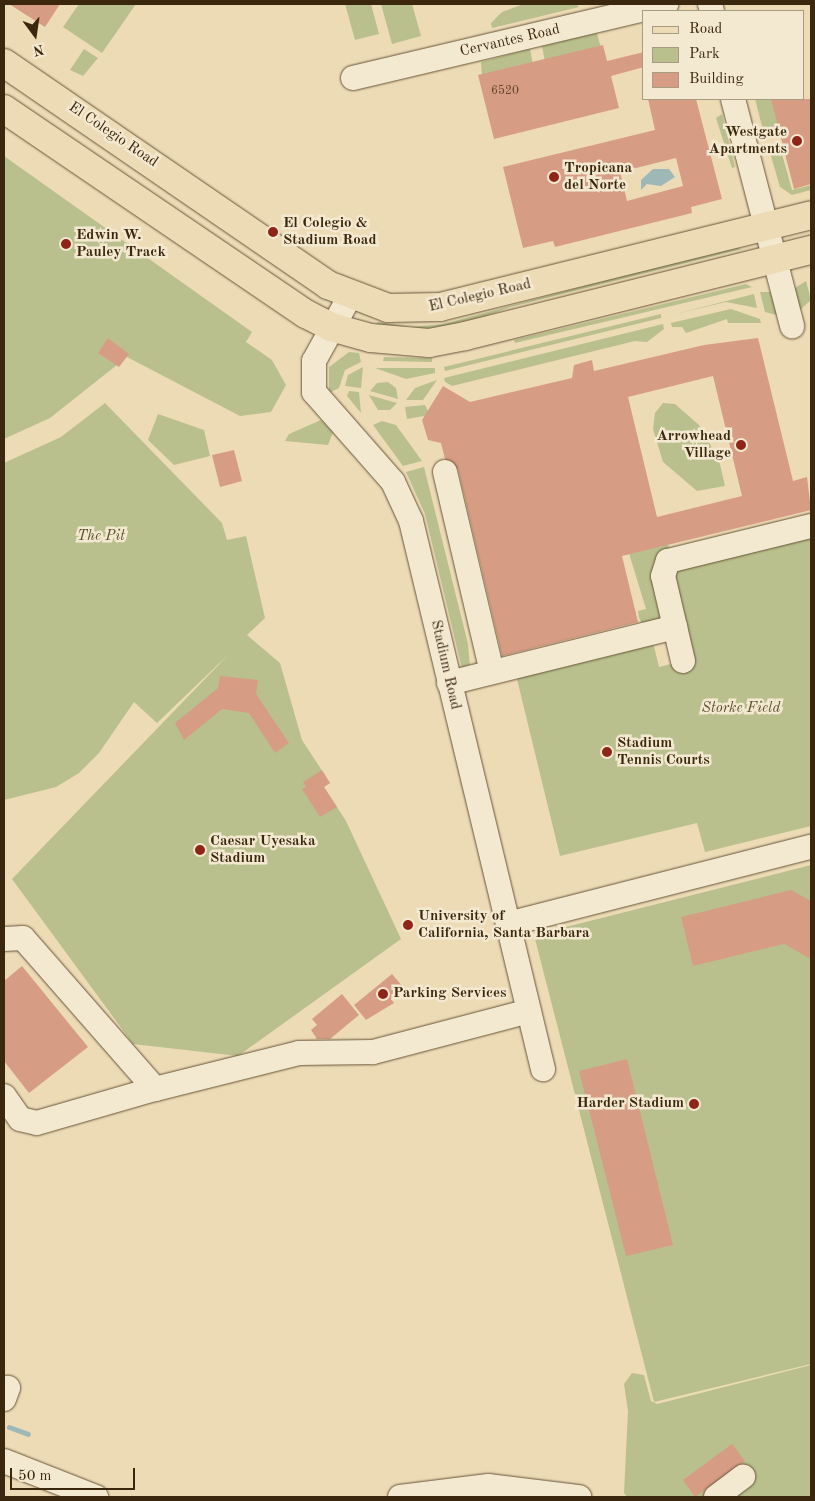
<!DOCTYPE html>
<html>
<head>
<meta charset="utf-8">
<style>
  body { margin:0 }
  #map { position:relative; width:815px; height:1501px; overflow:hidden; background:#eddbb6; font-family:"Old Standard TT",serif }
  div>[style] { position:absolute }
  .green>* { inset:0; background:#b9c08d }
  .water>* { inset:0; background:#9eb8b8 }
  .stream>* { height:5px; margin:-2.5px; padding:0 2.5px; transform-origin:2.5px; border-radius:2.5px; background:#9eb8b8 }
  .building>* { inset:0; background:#d79c84 }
  .roads { filter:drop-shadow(0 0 1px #675438) drop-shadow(0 0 1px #675438) }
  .minor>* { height:24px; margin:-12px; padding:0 12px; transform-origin:12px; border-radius:12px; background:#f3e8d0 }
  .major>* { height:28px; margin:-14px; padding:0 14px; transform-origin:14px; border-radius:14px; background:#eddbb6 }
  .dots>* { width:14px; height:14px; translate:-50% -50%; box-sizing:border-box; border:2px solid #f3e8d0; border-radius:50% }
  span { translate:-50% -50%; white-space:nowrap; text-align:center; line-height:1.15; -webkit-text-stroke:5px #f3e8d0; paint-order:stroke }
  .number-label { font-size:12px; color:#61442c }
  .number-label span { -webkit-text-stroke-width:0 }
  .street-label { font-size:15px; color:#3a270e }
  .poi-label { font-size:15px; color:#3a270e; font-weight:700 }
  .right { translate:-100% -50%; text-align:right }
  .left { translate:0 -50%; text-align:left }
  .park-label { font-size:15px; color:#5a4d2e; font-style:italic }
  .frame { position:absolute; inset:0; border:5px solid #3a270e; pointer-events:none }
  .legend { position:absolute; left:642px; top:10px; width:162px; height:90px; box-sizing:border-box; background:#f3e8d0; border:1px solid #a99b82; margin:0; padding:6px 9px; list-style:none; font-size:15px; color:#3a270e }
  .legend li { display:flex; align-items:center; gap:10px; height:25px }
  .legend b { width:25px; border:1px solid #a99b82 }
  .north { position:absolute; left:10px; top:10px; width:50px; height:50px; -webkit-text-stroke:4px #f3e8d0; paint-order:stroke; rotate:166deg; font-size:14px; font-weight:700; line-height:20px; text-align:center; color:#3a270e }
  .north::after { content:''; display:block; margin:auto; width:18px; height:22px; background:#3a270e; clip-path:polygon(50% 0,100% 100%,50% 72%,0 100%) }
  .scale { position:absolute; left:10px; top:1468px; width:125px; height:22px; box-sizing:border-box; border:2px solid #3a270e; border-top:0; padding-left:6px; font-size:15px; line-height:18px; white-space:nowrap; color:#3a270e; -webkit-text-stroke:4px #f3e8d0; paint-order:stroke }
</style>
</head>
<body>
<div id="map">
  <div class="green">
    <div style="clip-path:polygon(79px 4px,136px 4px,102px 53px,63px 27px)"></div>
    <div style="clip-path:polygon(345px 4px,371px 4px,379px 34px,355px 40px)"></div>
    <div style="clip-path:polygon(381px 4px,412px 4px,421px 36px,392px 44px)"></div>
    <div style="clip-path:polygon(524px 4px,576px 4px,579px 7px,492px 28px,491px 23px,502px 12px)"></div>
    <div style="clip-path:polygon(597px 33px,601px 48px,545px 62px,542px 46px)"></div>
    <div style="clip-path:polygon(84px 49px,98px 58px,83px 76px,70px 70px)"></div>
    <div style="clip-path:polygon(530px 49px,533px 65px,482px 77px,481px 62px)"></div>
    <div style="clip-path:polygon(755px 99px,773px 99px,782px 134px,765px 138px)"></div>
    <div style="clip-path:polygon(722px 114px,735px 167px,732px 168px,716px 118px)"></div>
    <div style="clip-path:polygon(780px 147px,792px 190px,811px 185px,811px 190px,792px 195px,780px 187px,769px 149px)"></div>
    <div style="clip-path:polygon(4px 156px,252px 332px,246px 342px,272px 360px,286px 385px,271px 412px,240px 416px,127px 357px,50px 418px,4px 439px)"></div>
    <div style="clip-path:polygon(730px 247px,742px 249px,511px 307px,445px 331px,374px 326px,378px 322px,411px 327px,443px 324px)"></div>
    <div style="clip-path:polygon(806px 281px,811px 300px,800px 310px,795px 288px)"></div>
    <div style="clip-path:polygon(746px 284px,752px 287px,515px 343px,514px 340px)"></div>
    <div style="clip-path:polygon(760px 292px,774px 292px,780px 316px,765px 312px)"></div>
    <div style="clip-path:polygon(754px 294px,757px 308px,726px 302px,671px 315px)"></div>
    <div style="clip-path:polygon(731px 309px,760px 319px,761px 323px,728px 323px,727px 319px,686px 333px,682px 327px,672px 327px,671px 323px)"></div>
    <div style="clip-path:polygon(661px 314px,661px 318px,445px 371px,444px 367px)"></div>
    <div style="clip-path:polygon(663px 324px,664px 329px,647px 342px,635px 341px,452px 386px,445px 382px,444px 378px)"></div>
    <div style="clip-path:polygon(349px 352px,359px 353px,361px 362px,345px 370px,339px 388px,329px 393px,329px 367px)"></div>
    <div style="clip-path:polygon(384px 357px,432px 358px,432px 362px,383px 361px)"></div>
    <div style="clip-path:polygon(363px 367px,361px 388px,345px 386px,348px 375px)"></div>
    <div style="clip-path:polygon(375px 368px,435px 368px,435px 373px,406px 379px)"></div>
    <div style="clip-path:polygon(437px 380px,423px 400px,406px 400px,415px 388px)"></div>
    <div style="clip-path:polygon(388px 382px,396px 388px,398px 399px,370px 391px,377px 383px)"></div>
    <div style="clip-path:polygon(349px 391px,359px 392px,361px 413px,347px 396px)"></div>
    <div style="clip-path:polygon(369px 395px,397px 403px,390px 410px,378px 410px)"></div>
    <div style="clip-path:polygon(105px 403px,222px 523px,227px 540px,246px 536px,265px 618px,247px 635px,280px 663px,302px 740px,330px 783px,324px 787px,346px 821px,401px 939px,238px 1056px,133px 1044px,12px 879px,229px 654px,157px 723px,134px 702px,99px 753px,79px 773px,56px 787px,4px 800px,4px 463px,61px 437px)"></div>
    <div style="clip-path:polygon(663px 403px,675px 404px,699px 425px,719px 460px,725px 486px,697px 491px,663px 462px,653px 429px,655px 413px)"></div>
    <div style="clip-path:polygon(425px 405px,430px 415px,407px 419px,405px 407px)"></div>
    <div style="clip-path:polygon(158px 414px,204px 430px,210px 456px,174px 465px,148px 440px)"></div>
    <div style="clip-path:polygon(321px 420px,333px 432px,328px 445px,285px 441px,289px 434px)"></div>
    <div style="clip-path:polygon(382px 421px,396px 425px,422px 461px,403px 466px,373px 425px)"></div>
    <div style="clip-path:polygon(424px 467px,468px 644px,470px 667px,462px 669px,425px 514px,406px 472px)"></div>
    <div style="clip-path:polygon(621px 527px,668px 544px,670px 552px,656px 560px,811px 532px,811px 826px,705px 852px,697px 823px,560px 856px,516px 675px,653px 642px,659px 667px,690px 659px,662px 618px,643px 625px,639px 618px,638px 611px,646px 609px)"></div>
    <div style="clip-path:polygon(811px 865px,811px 1364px,654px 1402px,534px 935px)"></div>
    <div style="clip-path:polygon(811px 1365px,811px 1497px,627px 1497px,624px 1493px,628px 1411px,624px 1384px,632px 1373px,644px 1375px,651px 1401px,657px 1404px)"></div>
  </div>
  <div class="water">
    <div style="clip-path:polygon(653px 169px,669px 169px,675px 177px,661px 186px,647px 184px,641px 190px,641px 180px)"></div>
  </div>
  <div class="stream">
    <div style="left:9px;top:1427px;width:20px;rotate:20deg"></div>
  </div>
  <div class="building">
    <div style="clip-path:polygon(9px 4px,60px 4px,45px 27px)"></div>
    <div style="clip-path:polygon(603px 45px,607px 61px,644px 52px,644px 67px,611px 76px,619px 108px,494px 139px,478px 75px)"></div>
    <div style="clip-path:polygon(evenodd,648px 99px,696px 99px,722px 199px,691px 207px,692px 213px,555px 247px,553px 241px,523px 248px,503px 167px,655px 130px,648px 99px,676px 158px,683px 186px,627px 201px,620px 172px,676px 158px)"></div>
    <div style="clip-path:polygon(771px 99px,811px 99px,811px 184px,794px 189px)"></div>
    <div style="clip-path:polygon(108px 338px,129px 354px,119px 367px,98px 353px)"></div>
    <div style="clip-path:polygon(evenodd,758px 338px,793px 481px,807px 477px,811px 510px,622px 556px,638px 622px,502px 656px,458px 469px,445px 459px,441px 443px,428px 440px,422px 420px,443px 386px,470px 402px,572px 378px,574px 365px,592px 360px,594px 371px,704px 345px,758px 338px,713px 376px,742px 496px,657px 517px,628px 397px,713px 376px)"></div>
    <div style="clip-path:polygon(234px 450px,242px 481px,220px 487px,212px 455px)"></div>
    <div style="clip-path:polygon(220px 676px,258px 680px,256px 694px,289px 743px,275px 753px,249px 713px,222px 709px,184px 740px,175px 723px,218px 688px)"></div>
    <div style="clip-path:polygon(322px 770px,330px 783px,324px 787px,337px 807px,320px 817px,302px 789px,306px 787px,303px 782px)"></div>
    <div style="clip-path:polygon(791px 890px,811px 901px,811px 959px,784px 944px,693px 966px,681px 917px)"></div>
    <div style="clip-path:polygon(22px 966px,88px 1047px,29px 1093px,4px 1061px,4px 981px)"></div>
    <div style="clip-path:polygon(392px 974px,404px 988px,391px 999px,394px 1003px,366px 1020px,354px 1005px)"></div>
    <div style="clip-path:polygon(342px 994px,359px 1015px,330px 1039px,317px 1039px,311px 1030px,317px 1025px,312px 1019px)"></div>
    <div style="clip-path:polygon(627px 1059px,673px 1245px,626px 1256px,579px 1071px)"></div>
    <div style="clip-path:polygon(732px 1444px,745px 1461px,695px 1497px,683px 1480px)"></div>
  </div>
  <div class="roads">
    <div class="minor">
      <div style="left:710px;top:4px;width:7px;rotate:74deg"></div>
      <div style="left:353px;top:78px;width:322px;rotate:-13.3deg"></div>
      <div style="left:733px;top:99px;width:235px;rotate:75.4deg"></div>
      <div style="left:350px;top:296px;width:74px;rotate:119deg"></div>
      <div style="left:314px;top:361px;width:31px;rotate:90deg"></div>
      <div style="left:314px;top:392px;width:120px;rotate:48.7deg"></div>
      <div style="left:393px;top:482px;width:43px;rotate:65.2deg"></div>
      <div style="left:411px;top:521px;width:564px;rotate:76.46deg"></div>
      <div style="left:445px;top:472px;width:205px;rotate:76.8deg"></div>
      <div style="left:683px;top:661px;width:87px;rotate:-103.2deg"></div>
      <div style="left:663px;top:576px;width:16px;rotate:-72deg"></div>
      <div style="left:668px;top:561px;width:147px;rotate:-13.8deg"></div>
      <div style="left:449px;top:683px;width:233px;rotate:-13.9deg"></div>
      <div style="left:508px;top:924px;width:313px;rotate:-14.3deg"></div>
      <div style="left:4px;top:939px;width:19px;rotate:-3deg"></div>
      <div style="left:23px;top:938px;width:201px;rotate:48.8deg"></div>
      <div style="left:155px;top:1089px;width:148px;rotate:-14deg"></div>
      <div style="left:299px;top:1053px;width:74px;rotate:-0.8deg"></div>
      <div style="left:373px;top:1052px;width:161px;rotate:-14.7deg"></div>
      <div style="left:4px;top:1096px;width:28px;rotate:55deg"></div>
      <div style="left:20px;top:1119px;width:17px;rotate:13deg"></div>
      <div style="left:37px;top:1123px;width:123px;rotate:-16.1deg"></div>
      <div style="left:4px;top:1399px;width:12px;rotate:-70deg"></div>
      <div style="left:4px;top:1461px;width:99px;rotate:21.4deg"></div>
      <div style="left:400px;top:1497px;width:89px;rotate:-7.1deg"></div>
      <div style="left:488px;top:1486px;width:92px;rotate:6.9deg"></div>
      <div style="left:716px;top:1497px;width:34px;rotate:-37deg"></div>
    </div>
    <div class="major">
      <div style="left:4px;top:63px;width:393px;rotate:34.4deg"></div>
      <div style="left:328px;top:285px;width:64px;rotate:21deg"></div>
      <div style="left:388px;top:308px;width:52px;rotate:-1.1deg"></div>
      <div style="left:440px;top:307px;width:382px;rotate:-13.9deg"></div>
      <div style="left:4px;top:109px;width:365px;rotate:34.2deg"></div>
      <div style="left:306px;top:314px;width:28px;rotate:27deg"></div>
      <div style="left:331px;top:327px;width:41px;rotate:15.4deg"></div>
      <div style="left:371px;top:338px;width:58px;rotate:4.9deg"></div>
      <div style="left:429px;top:343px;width:37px;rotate:-11deg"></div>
      <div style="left:465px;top:336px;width:357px;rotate:-14deg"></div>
    </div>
  </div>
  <div class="dots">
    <div style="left:797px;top:141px;background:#8f2418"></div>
    <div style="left:554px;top:177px;background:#8f2418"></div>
    <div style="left:273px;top:232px;background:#8f2418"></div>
    <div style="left:66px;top:244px;background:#8f2418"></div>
    <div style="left:741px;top:445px;background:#8f2418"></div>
    <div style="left:607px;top:752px;background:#8f2418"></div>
    <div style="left:200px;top:850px;background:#8f2418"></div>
    <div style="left:408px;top:925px;background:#8f2418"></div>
    <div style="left:383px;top:994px;background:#8f2418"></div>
    <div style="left:694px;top:1104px;background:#8f2418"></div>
  </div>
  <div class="number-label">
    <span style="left:505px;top:92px">6520</span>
  </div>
  <div class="street-label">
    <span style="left:510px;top:41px;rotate:-13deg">Cervantes Road</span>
    <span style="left:113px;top:135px;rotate:34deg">El Colegio Road</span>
    <span style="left:480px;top:296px;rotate:-13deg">El Colegio Road</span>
    <span style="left:445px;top:665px;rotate:77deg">Stadium Road</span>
  </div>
  <div class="poi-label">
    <span class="right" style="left:787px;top:141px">Westgate<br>Apartments</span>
    <span class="left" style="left:564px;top:177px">Tropicana<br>del Norte</span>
    <span class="left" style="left:283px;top:232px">El Colegio &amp;<br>Stadium Road</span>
    <span class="left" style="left:76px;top:244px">Edwin W.<br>Pauley Track</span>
    <span class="right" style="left:731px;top:445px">Arrowhead<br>Village</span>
    <span class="left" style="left:617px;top:752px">Stadium<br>Tennis Courts</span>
    <span class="left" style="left:210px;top:850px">Caesar Uyesaka<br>Stadium</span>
    <span class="left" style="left:418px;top:925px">University of<br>California, Santa Barbara</span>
    <span class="left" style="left:393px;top:994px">Parking Services</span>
    <span class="right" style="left:684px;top:1104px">Harder Stadium</span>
  </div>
  <div class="park-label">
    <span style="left:101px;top:537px">The Pit</span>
    <span style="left:741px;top:709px">Storke Field</span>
  </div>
  <div class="frame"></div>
  <ul class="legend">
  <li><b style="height:6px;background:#eddbb6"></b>Road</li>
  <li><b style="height:14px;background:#b9c08d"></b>Park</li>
  <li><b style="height:14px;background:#d79c84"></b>Building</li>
  </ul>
  <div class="north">N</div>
  <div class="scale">50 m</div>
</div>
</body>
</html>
